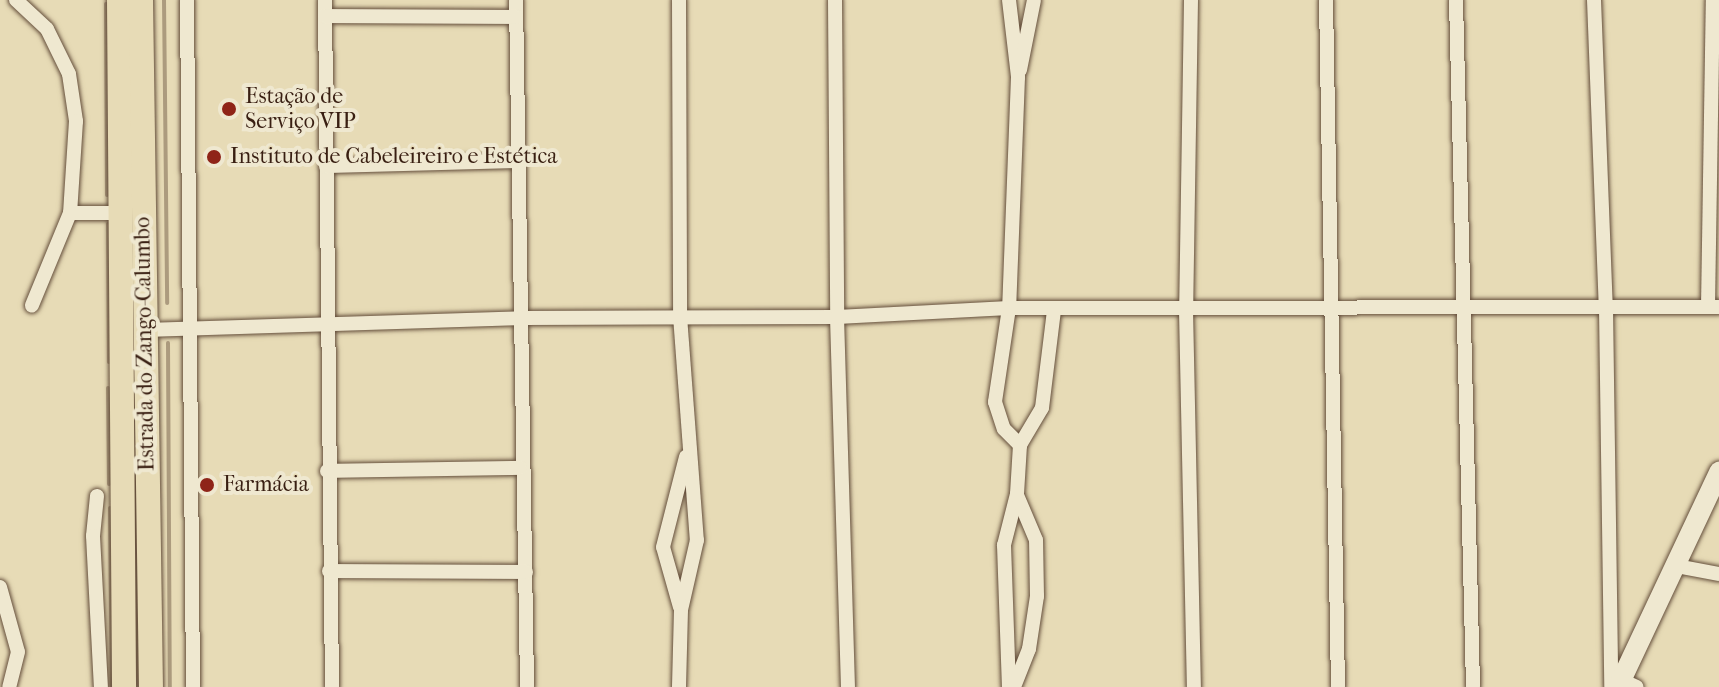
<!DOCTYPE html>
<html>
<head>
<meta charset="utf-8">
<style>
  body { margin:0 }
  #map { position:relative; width:1719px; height:687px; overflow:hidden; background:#e7dbb6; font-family:"IM FELL French Canon",serif }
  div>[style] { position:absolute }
  .stream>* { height:4px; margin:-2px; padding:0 2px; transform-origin:2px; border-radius:2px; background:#ac9b7e }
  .roads { filter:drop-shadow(0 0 2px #644e3b) drop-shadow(0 0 2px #644e3b) }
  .street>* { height:14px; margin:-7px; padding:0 7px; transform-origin:7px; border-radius:7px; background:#efe8d0 }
  .secondary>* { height:20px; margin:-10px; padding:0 10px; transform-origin:10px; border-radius:10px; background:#efe8d0 }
  .primary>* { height:24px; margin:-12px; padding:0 12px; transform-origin:12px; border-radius:12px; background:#e7dbb6 }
  .dots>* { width:22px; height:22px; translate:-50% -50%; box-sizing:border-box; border:4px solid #efe8d0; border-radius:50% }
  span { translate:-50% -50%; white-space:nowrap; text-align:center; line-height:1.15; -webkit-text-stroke:8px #efe8d0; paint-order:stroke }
  .poi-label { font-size:22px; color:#391f12 }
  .left { translate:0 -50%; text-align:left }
  .street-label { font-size:22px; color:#391f12 }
</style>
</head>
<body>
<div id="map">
  <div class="stream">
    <div style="left:164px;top:0;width:303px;rotate:89.4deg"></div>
    <div style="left:106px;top:4px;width:191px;rotate:89.7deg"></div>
    <div style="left:108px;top:224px;width:138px;rotate:89.6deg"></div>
    <div style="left:168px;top:343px;width:344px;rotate:89.7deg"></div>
    <div style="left:108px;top:388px;width:96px;rotate:89.4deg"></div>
    <div style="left:110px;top:508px;width:179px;rotate:89.4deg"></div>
  </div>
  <div class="roads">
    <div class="street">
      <div style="left:16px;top:0;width:42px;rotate:43.1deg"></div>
      <div style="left:47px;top:29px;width:50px;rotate:63.9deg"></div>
      <div style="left:69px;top:74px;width:48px;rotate:81.5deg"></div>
      <div style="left:76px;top:121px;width:92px;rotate:93.7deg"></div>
      <div style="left:70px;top:213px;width:100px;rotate:112.4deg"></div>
      <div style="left:187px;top:0;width:687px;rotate:89.5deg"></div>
      <div style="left:325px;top:0;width:687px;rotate:89.42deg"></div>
      <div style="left:516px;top:0;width:687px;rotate:89.08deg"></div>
      <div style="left:679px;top:0;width:316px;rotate:89.8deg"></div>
      <div style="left:680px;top:316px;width:225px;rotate:85.7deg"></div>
      <div style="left:697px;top:540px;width:72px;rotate:102.9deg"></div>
      <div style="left:681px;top:610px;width:77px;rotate:91.5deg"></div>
      <div style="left:835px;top:0;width:317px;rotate:89.6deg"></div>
      <div style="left:837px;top:317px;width:370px;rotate:88.3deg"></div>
      <div style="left:1009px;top:0;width:78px;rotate:83.3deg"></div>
      <div style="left:1018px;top:77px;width:231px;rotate:92.2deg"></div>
      <div style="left:1009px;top:308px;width:95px;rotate:98.5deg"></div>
      <div style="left:995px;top:402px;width:28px;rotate:72deg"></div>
      <div style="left:1004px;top:429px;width:23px;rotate:45deg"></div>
      <div style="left:1020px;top:445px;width:49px;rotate:93.5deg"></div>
      <div style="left:1017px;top:494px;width:53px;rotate:104.3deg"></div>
      <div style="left:1004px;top:545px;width:142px;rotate:88deg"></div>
      <div style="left:1191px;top:0;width:310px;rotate:90.9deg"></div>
      <div style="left:1186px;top:310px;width:377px;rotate:88.8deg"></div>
      <div style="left:1326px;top:0;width:687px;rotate:89deg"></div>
      <div style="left:1456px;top:0;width:687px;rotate:88.58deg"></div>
      <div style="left:1594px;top:0;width:308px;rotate:87.8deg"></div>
      <div style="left:1606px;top:308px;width:379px;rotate:89.2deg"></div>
      <div style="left:325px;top:16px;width:191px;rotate:0.3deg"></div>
      <div style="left:1020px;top:70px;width:71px;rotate:-78.7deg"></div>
      <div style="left:326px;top:166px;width:193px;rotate:-1.5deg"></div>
      <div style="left:70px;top:213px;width:51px"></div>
      <div style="left:1708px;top:307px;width:307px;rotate:-89.1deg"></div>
      <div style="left:145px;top:330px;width:378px;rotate:-1.8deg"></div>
      <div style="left:523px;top:318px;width:314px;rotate:-0.2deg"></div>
      <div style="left:837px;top:317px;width:172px;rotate:-3deg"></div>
      <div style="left:1009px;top:308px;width:710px;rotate:-0.08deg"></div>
      <div style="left:1020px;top:445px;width:43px;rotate:-59.3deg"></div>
      <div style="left:1042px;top:408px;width:99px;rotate:-83deg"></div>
      <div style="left:327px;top:471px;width:193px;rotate:-0.9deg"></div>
      <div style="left:97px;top:496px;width:40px;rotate:95.7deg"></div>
      <div style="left:93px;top:536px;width:151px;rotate:87deg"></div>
      <div style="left:1676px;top:566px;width:44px;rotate:10.5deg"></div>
      <div style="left:329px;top:571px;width:197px;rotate:0.3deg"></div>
      <div style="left:0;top:587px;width:67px;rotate:74.5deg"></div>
      <div style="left:18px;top:652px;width:36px;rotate:104deg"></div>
      <div style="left:680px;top:607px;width:62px;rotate:-105.8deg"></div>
      <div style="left:663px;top:547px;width:93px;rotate:-75.7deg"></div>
      <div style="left:1621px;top:680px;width:17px;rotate:24deg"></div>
      <div style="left:1014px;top:687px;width:41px;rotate:-68.5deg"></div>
      <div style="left:1029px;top:649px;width:54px;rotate:-81.4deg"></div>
      <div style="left:1037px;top:596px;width:56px;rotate:-91deg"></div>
      <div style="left:1036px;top:540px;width:49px;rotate:-112.9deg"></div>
    </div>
    <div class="secondary">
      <div style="left:1618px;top:687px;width:238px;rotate:-64.8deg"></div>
    </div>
    <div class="primary">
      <div style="left:119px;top:0;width:687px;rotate:89.58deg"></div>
      <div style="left:141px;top:0;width:687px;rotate:89.17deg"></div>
    </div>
  </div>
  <div class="dots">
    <div style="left:229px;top:109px;background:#8f2418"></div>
    <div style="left:214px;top:157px;background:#8f2418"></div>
    <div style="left:207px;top:485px;background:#8f2418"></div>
  </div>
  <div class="poi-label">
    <span class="left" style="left:245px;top:109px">Estação de<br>Serviço VIP</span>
    <span class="left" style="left:230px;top:157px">Instituto de Cabeleireiro e Estética</span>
    <span class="left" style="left:223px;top:485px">Farmácia</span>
  </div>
  <div class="street-label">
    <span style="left:145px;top:344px;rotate:-91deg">Estrada do Zango-Calumbo</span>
  </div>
</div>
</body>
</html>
